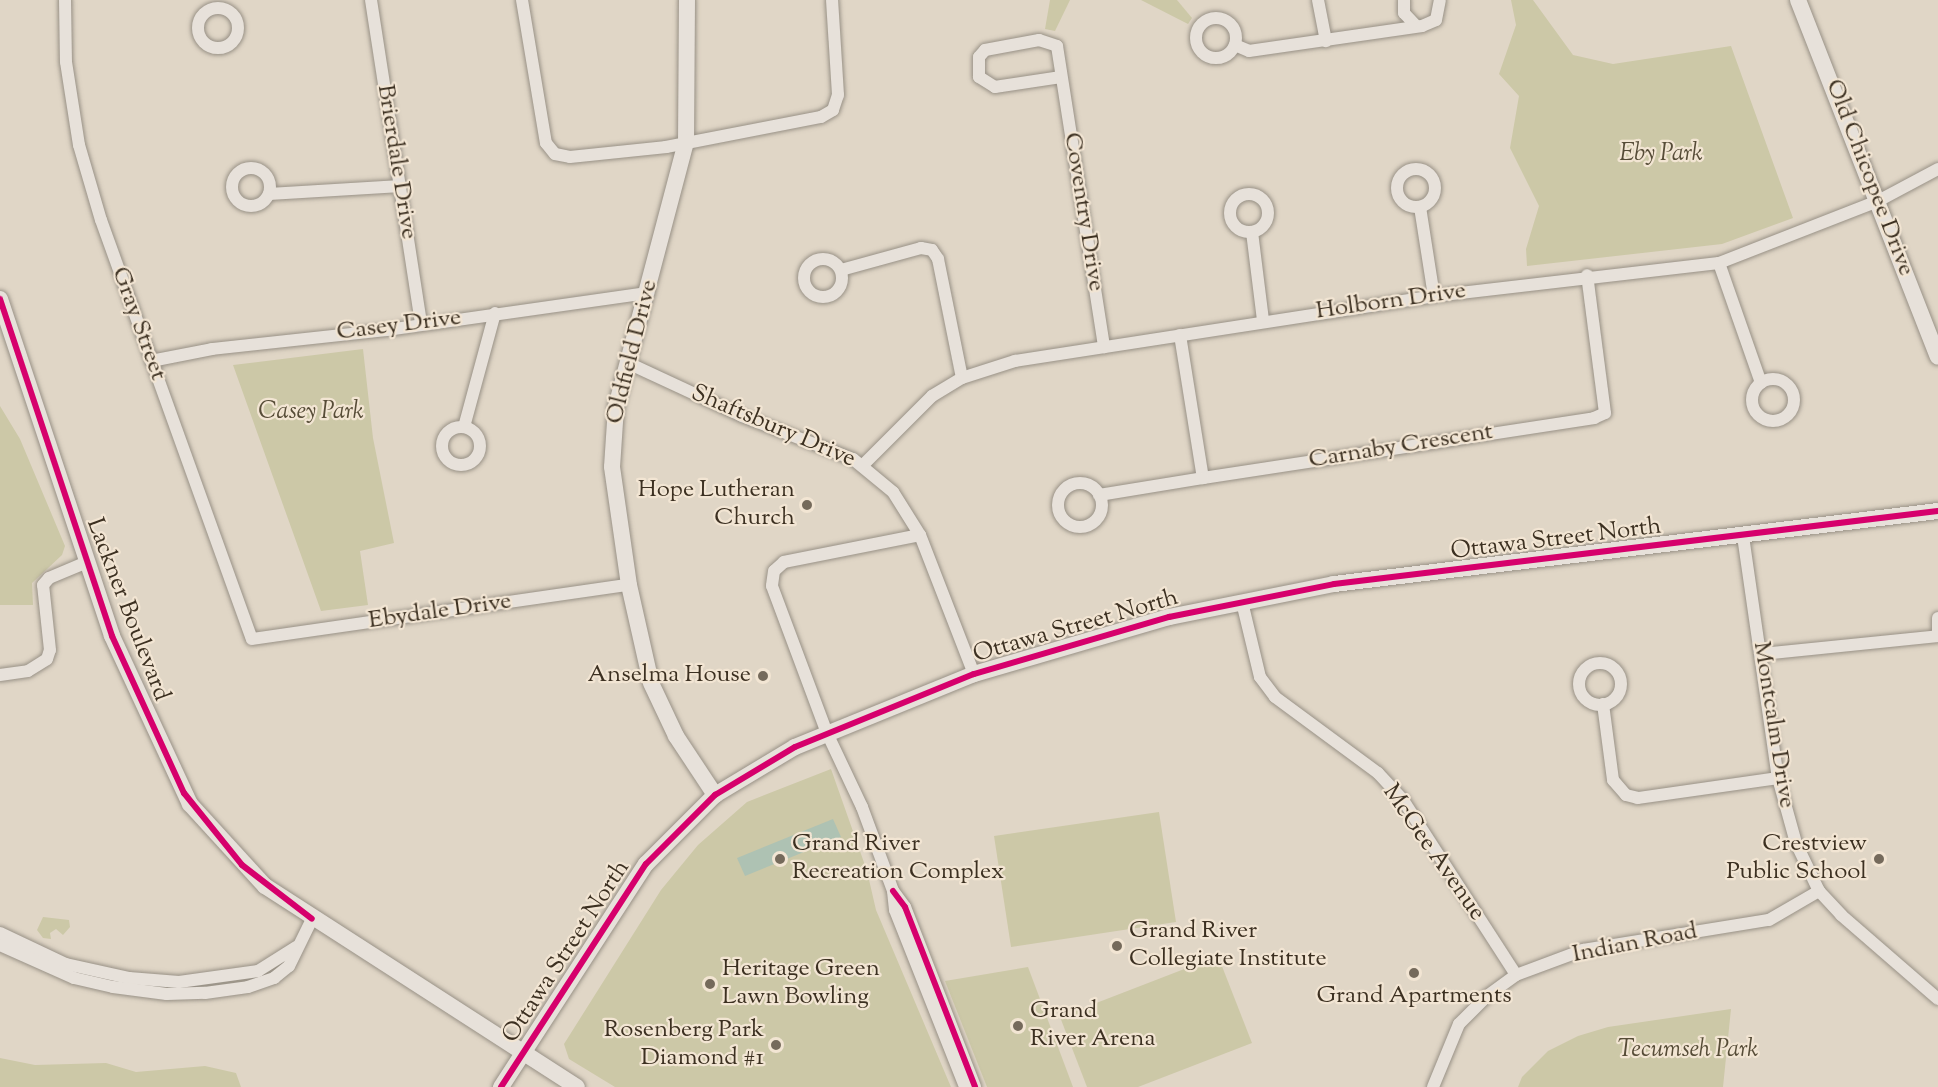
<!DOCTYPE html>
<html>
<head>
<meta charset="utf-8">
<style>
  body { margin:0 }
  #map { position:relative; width:1938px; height:1087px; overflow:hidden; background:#e0d6c6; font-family:"Sorts Mill Goudy",serif }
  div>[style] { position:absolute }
  .green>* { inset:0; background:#ccc8a7 }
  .water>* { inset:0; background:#aec2b3 }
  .roads { filter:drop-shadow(0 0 2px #989186) drop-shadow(0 0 2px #989186) }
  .street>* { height:12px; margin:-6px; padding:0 6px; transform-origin:6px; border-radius:6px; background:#e7e1da }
  .street>.ring { margin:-6px; padding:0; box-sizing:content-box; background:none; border:12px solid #e7e1da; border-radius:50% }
  .secondary>* { height:16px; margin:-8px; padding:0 8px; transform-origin:8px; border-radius:8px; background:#e7e1da }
  .cycleway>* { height:6px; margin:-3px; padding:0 3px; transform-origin:3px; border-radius:3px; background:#d6006c }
  .dots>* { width:16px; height:16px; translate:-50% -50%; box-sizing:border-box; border:3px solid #f2e5d3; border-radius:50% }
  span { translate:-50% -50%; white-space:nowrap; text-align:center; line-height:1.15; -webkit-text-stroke:4.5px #f2e5d3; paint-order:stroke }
  .park-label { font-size:24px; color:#564c37; font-style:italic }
  .street-label { font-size:24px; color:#3c3021 }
  .poi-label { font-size:24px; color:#3c3021 }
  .right { translate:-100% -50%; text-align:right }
  .left { translate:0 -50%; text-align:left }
</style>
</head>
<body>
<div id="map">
  <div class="green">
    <div style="clip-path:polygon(1050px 0,1070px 0,1055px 31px,1045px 29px)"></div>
    <div style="clip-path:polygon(1141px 0,1177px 0,1192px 18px,1188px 24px)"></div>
    <div style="clip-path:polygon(1511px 0,1533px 0,1573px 55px,1613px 64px,1731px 46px,1793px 218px,1722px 244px,1527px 266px,1526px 249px,1539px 206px,1510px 148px,1519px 96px,1499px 74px,1516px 25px)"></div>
    <div style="clip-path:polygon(363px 349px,373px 438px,394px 543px,360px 551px,368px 605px,321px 611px,233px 365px)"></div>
    <div style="clip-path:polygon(0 406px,20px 439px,65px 546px,62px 555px,32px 583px,33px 605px,0 605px)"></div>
    <div style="clip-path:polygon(831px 769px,867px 871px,876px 910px,951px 1087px,615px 1087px,569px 1059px,564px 1044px,661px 890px,698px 845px,747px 802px)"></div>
    <div style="clip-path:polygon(1159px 812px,1176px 922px,1011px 947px,994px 836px)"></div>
    <div style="clip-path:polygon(43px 917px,69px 920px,70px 927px,63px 935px,56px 929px,50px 933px,51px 939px,43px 938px,37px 930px)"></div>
    <div style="clip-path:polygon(1218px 956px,1252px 1043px,1138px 1087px,1087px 1087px,1060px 1017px)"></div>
    <div style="clip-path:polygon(1028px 967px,1073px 1087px,987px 1087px,945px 981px)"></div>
    <div style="clip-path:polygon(1731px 1009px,1723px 1087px,1518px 1087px,1522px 1077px,1548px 1051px,1578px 1036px,1608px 1027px)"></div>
    <div style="clip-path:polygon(0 1058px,35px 1065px,106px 1063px,136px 1072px,205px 1066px,236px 1073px,241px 1087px,0 1087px)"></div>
  </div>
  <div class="water">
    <div style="clip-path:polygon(833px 819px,841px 837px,745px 876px,737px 858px)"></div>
  </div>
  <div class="roads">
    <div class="street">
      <div style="left:65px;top:0;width:62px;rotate:89.1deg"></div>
      <div style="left:66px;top:62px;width:84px;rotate:81.1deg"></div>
      <div style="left:79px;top:145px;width:78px;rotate:73.7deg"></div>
      <div style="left:101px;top:220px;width:445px;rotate:70.2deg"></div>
      <div style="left:252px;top:639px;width:381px;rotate:-8.2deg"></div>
      <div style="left:371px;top:0;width:328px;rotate:81.2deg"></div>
      <div style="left:522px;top:0;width:145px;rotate:80.5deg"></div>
      <div style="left:546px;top:143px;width:14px;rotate:51deg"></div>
      <div style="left:555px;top:154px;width:15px;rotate:11deg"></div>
      <div style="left:570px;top:157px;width:97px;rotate:-5.9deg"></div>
      <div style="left:666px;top:147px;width:158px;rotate:-11deg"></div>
      <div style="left:821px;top:117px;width:14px;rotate:-30deg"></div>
      <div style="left:833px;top:110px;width:16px;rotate:-72deg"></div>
      <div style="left:838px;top:95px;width:95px;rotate:-93.6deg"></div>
      <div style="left:1318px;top:0;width:42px;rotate:79deg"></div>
      <div style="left:1404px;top:0;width:13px;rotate:90deg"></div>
      <div style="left:1404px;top:13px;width:16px;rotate:47deg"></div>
      <div class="ring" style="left:198px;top:8px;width:28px;height:28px"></div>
      <div class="ring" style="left:1196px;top:18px;width:28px;height:28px"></div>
      <div style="left:1235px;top:45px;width:15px;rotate:23deg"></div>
      <div style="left:1249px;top:51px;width:175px;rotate:-8.2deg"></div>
      <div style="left:1422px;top:26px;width:15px;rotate:-23deg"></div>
      <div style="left:1436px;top:20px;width:20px;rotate:-79deg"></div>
      <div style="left:1061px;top:77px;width:67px;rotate:171.4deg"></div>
      <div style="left:995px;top:87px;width:19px;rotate:-148deg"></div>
      <div style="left:979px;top:77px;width:20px;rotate:-90deg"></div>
      <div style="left:979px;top:57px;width:9px;rotate:-49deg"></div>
      <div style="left:985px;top:50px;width:55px;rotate:-10.5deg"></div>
      <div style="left:1039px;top:40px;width:19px;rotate:18deg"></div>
      <div style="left:1057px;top:46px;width:305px;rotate:81.1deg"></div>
      <div class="ring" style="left:232px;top:168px;width:26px;height:26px"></div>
      <div class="ring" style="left:1397px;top:169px;width:26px;height:26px"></div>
      <div class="ring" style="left:1230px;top:194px;width:26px;height:26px"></div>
      <div style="left:269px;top:194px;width:132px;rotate:-3.5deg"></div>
      <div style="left:1420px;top:207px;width:90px;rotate:81.1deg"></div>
      <div style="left:1252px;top:232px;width:89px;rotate:82.9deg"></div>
      <div class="ring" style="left:804px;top:259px;width:26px;height:26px"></div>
      <div style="left:1719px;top:263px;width:127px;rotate:70.7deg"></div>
      <div style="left:841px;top:270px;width:83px;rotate:-15.4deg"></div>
      <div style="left:921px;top:248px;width:11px;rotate:10deg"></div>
      <div style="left:932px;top:250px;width:11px;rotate:56deg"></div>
      <div style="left:938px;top:259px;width:121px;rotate:78.6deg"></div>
      <div style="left:1180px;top:335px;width:145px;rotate:80.9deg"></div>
      <div style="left:1203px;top:478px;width:396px;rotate:-8.7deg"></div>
      <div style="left:1594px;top:418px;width:12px;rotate:-24deg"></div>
      <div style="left:1605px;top:413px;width:139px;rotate:-97.4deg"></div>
      <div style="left:151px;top:361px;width:62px;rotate:-11.1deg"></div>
      <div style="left:212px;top:349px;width:176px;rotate:-6.2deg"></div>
      <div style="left:387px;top:330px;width:264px;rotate:-8.1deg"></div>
      <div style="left:628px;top:363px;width:126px;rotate:24.9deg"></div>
      <div style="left:742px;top:416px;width:119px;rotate:21.2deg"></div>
      <div style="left:853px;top:459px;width:52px;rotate:39.5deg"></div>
      <div style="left:893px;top:492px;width:51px;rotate:57.9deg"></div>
      <div style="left:920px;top:535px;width:149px;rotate:68.8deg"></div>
      <div class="ring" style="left:1752px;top:379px;width:30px;height:30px"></div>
      <div class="ring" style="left:442px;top:427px;width:26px;height:26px"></div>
      <div style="left:464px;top:427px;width:118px;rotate:-74.8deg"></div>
      <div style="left:863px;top:465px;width:98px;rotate:-45deg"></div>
      <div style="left:932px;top:396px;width:35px;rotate:-31deg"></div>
      <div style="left:962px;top:378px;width:56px;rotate:-17.8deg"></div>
      <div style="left:1015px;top:361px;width:424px;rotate:-8.8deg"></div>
      <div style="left:1434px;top:296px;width:287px;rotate:-6.6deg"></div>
      <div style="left:1719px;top:263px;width:171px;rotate:-21.3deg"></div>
      <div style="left:1878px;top:201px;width:68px;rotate:-28.1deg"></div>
      <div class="ring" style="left:1058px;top:483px;width:32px;height:32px"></div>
      <div style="left:1099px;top:495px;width:105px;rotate:-9.3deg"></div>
      <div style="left:920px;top:535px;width:139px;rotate:168.8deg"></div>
      <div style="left:784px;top:562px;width:13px;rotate:138deg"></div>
      <div style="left:774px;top:571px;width:15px;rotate:98deg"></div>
      <div style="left:772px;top:586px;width:157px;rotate:69.5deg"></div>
      <div style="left:827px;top:733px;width:82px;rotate:64.7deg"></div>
      <div style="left:862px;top:807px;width:90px;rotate:69.7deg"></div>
      <div style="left:893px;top:891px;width:19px;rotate:84deg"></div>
      <div style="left:895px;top:910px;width:190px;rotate:68.4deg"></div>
      <div style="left:1743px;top:536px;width:245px;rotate:81.8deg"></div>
      <div style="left:1778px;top:778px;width:67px;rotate:74.5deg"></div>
      <div style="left:1796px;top:843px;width:53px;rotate:64.4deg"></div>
      <div style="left:1819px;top:891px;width:33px;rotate:47deg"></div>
      <div style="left:1841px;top:915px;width:128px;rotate:40.9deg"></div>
      <div style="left:1242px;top:602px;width:77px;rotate:76.5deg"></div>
      <div style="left:1260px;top:677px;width:25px;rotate:53deg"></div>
      <div style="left:1275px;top:697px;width:128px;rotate:36.4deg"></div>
      <div style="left:1378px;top:773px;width:37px;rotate:47deg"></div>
      <div style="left:1403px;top:800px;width:208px;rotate:57.1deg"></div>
      <div style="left:1938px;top:618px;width:16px;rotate:90deg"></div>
      <div style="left:1762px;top:654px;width:177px;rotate:-5.8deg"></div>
      <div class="ring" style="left:1579px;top:663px;width:30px;height:30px"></div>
      <div style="left:0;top:675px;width:28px;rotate:-8deg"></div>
      <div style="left:28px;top:671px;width:22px;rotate:-32deg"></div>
      <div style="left:47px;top:659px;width:9px;rotate:-72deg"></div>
      <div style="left:50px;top:650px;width:65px;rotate:-96.1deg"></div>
      <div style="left:43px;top:585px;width:9px;rotate:-49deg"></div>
      <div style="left:49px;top:578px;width:41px;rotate:-22.8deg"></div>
      <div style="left:1603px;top:704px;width:77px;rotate:82.5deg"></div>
      <div style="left:1613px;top:780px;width:20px;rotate:49deg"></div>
      <div style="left:1626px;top:795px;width:12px;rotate:14deg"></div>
      <div style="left:1638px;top:798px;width:141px;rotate:-8.1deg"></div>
      <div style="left:894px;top:892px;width:19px;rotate:54deg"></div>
      <div style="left:905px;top:907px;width:193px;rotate:68.7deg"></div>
      <div style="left:0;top:933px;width:73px;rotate:25.2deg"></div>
      <div style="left:66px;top:964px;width:65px;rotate:12.5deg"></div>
      <div style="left:129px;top:978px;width:50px;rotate:4.6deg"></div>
      <div style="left:179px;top:982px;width:80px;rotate:-7.9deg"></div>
      <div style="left:258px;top:971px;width:45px;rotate:-32.3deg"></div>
      <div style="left:0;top:945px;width:81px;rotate:24deg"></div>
      <div style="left:74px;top:978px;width:40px;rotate:13deg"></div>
      <div style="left:113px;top:987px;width:54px;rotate:7.4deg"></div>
      <div style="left:167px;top:994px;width:38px;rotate:-2deg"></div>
      <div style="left:205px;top:993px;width:43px;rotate:-7.9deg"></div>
      <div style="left:248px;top:987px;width:28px;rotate:-19deg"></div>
      <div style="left:274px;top:978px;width:19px;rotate:-39deg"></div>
      <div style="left:289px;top:966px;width:52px;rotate:-63.9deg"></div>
      <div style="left:1433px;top:1087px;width:68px;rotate:-67.6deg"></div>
      <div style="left:1459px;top:1024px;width:40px;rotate:-45deg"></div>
      <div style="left:1487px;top:996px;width:36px;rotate:-36deg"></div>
      <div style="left:1516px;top:975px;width:72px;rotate:-20.5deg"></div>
      <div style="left:1583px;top:950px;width:188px;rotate:-9.2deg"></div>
      <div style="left:1769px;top:920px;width:58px;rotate:-30.1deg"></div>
    </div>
    <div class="secondary">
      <div style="left:687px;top:0;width:142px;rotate:90.4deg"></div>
      <div style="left:686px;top:142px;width:274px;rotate:104.8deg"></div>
      <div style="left:616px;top:407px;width:60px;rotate:93.8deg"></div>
      <div style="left:612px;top:467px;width:119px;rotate:81.8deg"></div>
      <div style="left:629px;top:585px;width:100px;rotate:77.3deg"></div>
      <div style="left:651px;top:683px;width:59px;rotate:64.7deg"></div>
      <div style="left:676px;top:736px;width:71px;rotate:56.5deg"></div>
      <div style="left:1798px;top:0;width:383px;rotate:68.6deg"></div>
      <div style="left:0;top:299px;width:355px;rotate:71.6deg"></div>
      <div style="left:112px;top:636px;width:185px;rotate:65.1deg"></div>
      <div style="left:190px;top:804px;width:111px;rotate:47.6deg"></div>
      <div style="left:265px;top:886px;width:371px;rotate:32.8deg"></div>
      <div style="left:501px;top:1087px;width:266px;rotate:-57deg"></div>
      <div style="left:646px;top:864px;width:98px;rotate:-45deg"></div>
      <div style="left:715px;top:795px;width:93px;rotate:-31deg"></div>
      <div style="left:795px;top:747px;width:193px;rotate:-22.2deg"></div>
      <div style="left:974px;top:674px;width:203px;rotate:-16.3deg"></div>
      <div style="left:1169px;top:617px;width:168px;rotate:-11.3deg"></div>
      <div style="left:1334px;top:584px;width:608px;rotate:-6.89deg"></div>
    </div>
  </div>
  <div class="cycleway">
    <div style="left:0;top:299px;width:355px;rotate:71.6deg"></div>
    <div style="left:112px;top:636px;width:173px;rotate:65.4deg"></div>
    <div style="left:184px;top:793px;width:92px;rotate:51.1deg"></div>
    <div style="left:242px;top:865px;width:88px;rotate:37.6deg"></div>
    <div style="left:893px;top:891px;width:20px;rotate:53deg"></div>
    <div style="left:905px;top:907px;width:193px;rotate:68.7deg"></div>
    <div style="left:501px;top:1087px;width:266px;rotate:-57deg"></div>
    <div style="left:646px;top:864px;width:98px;rotate:-45deg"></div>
    <div style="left:715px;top:795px;width:93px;rotate:-31deg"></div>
    <div style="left:795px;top:747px;width:193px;rotate:-22.2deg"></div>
    <div style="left:974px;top:674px;width:203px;rotate:-16.3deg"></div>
    <div style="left:1169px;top:617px;width:168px;rotate:-11.3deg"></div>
    <div style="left:1334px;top:584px;width:608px;rotate:-6.89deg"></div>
  </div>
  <div class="dots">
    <div style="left:807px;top:505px;background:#756a5b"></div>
    <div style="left:763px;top:676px;background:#756a5b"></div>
    <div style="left:780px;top:859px;background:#756a5b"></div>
    <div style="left:1879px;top:859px;background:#756a5b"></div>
    <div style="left:1117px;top:946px;background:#756a5b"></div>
    <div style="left:1414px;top:973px;background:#756a5b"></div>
    <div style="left:710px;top:984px;background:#756a5b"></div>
    <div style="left:1018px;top:1026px;background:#756a5b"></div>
    <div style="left:776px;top:1045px;background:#756a5b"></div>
  </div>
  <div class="park-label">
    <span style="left:1661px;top:155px">Eby Park</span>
    <span style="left:311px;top:413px">Casey Park</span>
    <span style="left:1688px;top:1051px">Tecumseh Park</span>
  </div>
  <div class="street-label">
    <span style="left:396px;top:162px;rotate:81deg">Brierdale Drive</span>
    <span style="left:1869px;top:178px;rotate:69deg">Old Chicopee Drive</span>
    <span style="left:1083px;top:212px;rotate:81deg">Coventry Drive</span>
    <span style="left:1391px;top:302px;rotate:-8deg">Holborn Drive</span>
    <span style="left:138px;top:324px;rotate:70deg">Gray Street</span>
    <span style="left:399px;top:326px;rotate:-7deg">Casey Drive</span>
    <span style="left:633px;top:352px;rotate:-76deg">Oldfield Drive</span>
    <span style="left:773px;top:427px;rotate:23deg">Shaftsbury Drive</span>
    <span style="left:1401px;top:447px;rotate:-9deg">Carnaby Crescent</span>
    <span style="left:1556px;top:540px;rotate:-7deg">Ottawa Street North</span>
    <span style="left:127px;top:610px;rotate:69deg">Lackner Boulevard</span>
    <span style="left:440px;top:612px;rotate:-8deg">Ebydale Drive</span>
    <span style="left:1076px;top:627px;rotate:-16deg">Ottawa Street North</span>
    <span style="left:1773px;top:725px;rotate:81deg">Montcalm Drive</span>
    <span style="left:1433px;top:853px;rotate:55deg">McGee Avenue</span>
    <span style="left:1635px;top:944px;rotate:-11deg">Indian Road</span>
    <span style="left:567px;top:952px;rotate:-57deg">Ottawa Street North</span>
  </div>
  <div class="poi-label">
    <span class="right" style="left:795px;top:505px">Hope Lutheran<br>Church</span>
    <span class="right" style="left:751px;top:676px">Anselma House</span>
    <span class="left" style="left:792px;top:859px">Grand River<br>Recreation Complex</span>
    <span class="right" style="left:1867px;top:859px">Crestview<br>Public School</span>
    <span class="left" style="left:1129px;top:946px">Grand River<br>Collegiate Institute</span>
    <span class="left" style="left:722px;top:984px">Heritage Green<br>Lawn Bowling</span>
    <span style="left:1414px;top:997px">Grand Apartments</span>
    <span class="left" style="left:1030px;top:1026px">Grand<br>River Arena</span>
    <span class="right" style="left:764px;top:1045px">Rosenberg Park<br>Diamond #1</span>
  </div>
</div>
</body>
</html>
